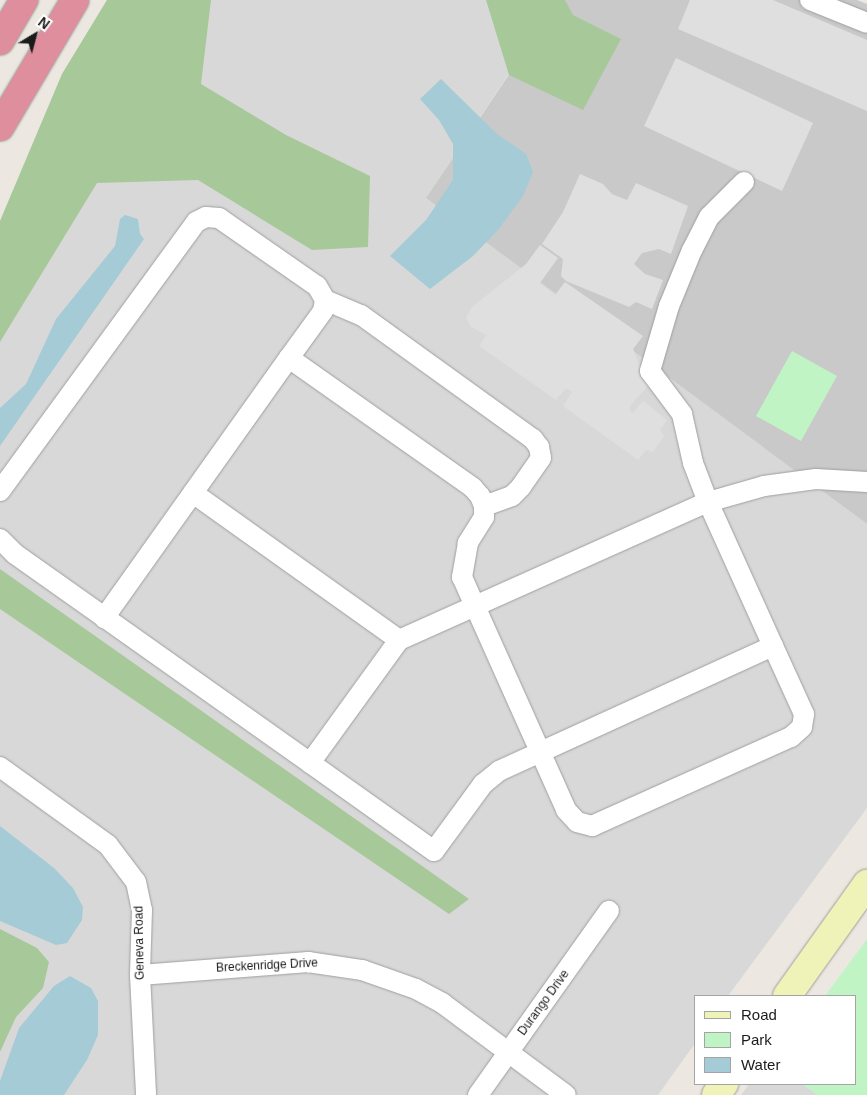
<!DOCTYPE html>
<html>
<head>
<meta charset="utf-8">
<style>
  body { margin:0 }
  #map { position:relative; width:867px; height:1095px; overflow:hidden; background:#ece8e1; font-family:Helvetica,sans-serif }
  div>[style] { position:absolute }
  .residential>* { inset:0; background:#d9d8d8 }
  .religious>* { inset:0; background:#c9c9c9 }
  .forest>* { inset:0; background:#a7c899 }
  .park>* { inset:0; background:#c0f4c4 }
  .parking>* { inset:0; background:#dfdfdf }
  .water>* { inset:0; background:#a4cbd6 }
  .roads { filter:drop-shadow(0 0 1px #9f9f9f) drop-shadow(0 0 1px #9f9f9f) }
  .street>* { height:20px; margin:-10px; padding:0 10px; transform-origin:10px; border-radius:10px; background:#fff }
  .secondary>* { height:28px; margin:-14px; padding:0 14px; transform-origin:14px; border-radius:14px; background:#f0f3b8 }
  .highway>* { height:28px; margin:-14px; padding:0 14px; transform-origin:14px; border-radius:14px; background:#de8e9d }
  span { translate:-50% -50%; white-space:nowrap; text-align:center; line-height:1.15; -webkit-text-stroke:4.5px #fff; paint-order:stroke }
  .street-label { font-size:12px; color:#1b1b1b }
  .legend { position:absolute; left:694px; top:995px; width:162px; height:90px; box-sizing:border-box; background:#fff; border:1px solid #a4a4a4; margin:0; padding:6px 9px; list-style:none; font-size:15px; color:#1b1b1b }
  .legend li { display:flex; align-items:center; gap:10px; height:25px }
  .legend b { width:25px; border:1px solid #a4a4a4 }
  .north { position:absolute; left:10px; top:10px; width:50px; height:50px; -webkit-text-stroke:4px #fff; paint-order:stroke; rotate:37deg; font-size:14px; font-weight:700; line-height:20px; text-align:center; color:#1b1b1b }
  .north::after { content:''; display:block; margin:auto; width:18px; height:22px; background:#1b1b1b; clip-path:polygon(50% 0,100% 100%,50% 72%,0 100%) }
</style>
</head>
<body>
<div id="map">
  <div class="residential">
    <div style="clip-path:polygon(107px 0,558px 0,426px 198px,867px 524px,867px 808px,728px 996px,696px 996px,696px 1042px,658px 1095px,0 1095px,0 221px,62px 74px)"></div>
    <div style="clip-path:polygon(749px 1084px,802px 1084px,818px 1095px,741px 1095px)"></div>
  </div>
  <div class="religious">
    <div style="clip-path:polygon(559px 0,857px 0,867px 4px,867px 524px,426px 198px)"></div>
  </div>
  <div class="forest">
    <div style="clip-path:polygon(107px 0,211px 0,201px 84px,286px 135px,370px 176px,368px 247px,312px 250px,198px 180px,97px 183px,0 342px,0 221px,62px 74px)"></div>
    <div style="clip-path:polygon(486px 0,565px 0,573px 15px,621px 39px,583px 110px,509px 75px)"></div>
    <div style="clip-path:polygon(0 569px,469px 899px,449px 914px,0 609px)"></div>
    <div style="clip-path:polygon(0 929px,37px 948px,49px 962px,43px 988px,16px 1017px,0 1052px)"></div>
  </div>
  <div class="park">
    <div style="clip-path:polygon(792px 351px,837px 376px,801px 441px,756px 416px)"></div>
    <div style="clip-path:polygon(867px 939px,867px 1095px,818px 1095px,802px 1084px,856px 1084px,856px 996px,825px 996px)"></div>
  </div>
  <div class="parking">
    <div style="clip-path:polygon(690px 0,773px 0,867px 40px,867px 111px,678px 29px)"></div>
    <div style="clip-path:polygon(676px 58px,813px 123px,782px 191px,644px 126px)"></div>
    <div style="clip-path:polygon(580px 174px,603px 184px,612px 194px,627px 200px,636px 183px,688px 206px,671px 254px,659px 249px,642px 253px,634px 264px,645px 274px,663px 280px,652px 309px,636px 302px,629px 307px,566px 281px,561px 276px,563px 259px,542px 244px,563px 212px)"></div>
    <div style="clip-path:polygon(540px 245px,558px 258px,540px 283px,555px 295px,565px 282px,643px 336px,633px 349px,648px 386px,630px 406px,630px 411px,633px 413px,643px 401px,667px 420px,660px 430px,664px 436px,653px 452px,646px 450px,638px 460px,563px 406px,572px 392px,566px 388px,556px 400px,479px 346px,486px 335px,471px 327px,466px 318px,472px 307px,526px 264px)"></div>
  </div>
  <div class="water">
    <div style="clip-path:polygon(441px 79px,497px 134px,526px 154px,533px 172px,523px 196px,498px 230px,473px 256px,430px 289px,390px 256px,426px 220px,453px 180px,453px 144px,439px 120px,420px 99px)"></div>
    <div style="clip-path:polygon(125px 215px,138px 219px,140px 234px,144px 239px,0 446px,0 408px,26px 384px,56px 319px,115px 246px,120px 219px)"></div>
    <div style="clip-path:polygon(0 826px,54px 868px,73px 888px,83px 907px,82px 920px,67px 943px,56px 945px,0 921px)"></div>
    <div style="clip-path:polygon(70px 976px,91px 988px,98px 1001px,98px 1035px,87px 1060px,64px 1095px,0 1095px,0 1081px,19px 1028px,54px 986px)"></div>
  </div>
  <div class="roads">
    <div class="street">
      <div style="left:810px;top:0;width:61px;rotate:22deg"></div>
      <div style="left:744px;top:182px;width:49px;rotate:135deg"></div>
      <div style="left:709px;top:217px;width:37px;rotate:117deg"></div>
      <div style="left:692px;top:250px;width:61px;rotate:112.3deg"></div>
      <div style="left:669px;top:306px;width:68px;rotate:106.3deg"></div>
      <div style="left:650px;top:371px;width:54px;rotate:53.3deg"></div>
      <div style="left:682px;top:414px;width:50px;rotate:77.3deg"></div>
      <div style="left:693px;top:463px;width:42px;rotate:69deg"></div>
      <div style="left:708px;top:502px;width:158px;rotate:65.7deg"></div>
      <div style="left:773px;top:646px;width:301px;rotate:155.5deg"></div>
      <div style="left:499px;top:771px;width:21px;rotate:141deg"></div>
      <div style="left:483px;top:784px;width:83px;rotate:126.2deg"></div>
      <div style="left:434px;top:851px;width:152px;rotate:-144.6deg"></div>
      <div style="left:310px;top:763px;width:152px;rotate:-54.1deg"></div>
      <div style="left:399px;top:640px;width:338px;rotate:-24.1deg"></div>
      <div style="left:708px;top:502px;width:58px;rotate:-15.9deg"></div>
      <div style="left:764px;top:486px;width:52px;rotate:-7.7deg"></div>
      <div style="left:816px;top:479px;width:51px;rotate:3.4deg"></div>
      <div style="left:325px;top:300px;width:39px;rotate:23deg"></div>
      <div style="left:361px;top:315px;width:212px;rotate:35.8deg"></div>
      <div style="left:533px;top:439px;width:10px;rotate:53deg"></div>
      <div style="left:539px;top:447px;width:11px;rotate:80deg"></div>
      <div style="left:541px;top:458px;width:35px;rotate:125deg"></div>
      <div style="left:521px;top:487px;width:13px;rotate:135deg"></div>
      <div style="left:512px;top:496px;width:30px;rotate:160deg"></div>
      <div style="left:0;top:491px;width:333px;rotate:-53.9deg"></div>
      <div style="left:196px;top:222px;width:11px;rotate:-27deg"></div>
      <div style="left:206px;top:217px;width:13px;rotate:4deg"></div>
      <div style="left:219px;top:218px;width:119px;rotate:34.8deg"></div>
      <div style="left:317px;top:286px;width:16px;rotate:60deg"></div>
      <div style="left:325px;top:300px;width:11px;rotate:100deg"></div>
      <div style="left:323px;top:311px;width:58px;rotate:125.9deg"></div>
      <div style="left:289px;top:358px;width:225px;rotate:35.2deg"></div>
      <div style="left:473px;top:488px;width:11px;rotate:49deg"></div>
      <div style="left:480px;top:496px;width:11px;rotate:68deg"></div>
      <div style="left:484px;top:506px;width:11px;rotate:90deg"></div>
      <div style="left:484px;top:517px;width:31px;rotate:122deg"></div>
      <div style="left:468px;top:543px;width:35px;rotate:100deg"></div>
      <div style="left:462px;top:577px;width:255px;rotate:65.9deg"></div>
      <div style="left:566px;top:810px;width:16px;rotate:47deg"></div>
      <div style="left:577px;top:822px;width:16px;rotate:15deg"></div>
      <div style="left:592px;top:826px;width:218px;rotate:-24.1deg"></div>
      <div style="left:791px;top:737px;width:15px;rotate:-42deg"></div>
      <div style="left:802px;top:727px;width:13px;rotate:-81deg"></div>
      <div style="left:804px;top:714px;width:75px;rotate:-114.5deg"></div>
      <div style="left:193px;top:493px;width:253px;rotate:35.5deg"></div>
      <div style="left:0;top:539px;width:21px;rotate:45deg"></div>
      <div style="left:15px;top:554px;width:362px;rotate:35.3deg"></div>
      <div style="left:104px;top:618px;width:319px;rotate:-54.6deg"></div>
      <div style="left:0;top:767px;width:133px;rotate:35.8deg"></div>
      <div style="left:108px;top:845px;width:46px;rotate:52.9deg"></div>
      <div style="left:136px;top:882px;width:29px;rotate:78deg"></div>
      <div style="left:142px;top:910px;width:65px;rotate:91.8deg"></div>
      <div style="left:140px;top:975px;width:120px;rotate:87.1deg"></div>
      <div style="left:140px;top:975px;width:169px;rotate:-4.4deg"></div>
      <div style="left:308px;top:962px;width:55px;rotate:8.4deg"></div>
      <div style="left:362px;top:970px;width:57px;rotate:19.4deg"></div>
      <div style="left:416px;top:989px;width:30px;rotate:28deg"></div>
      <div style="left:442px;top:1003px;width:154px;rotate:36.6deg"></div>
      <div style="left:478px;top:1095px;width:226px;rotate:-54.6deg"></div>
    </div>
    <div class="secondary">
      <div style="left:787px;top:996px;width:138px;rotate:-54.5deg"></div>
      <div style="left:716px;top:1095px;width:14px;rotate:-54deg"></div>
    </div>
    <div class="highway">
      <div style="left:0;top:41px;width:48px;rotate:-59.7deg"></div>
      <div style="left:0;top:127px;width:147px;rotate:-59.4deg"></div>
    </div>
  </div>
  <div class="street-label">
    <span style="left:140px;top:943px;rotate:-91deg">Geneva Road</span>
    <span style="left:267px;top:966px;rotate:-3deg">Breckenridge Drive</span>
    <span style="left:544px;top:1003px;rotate:-54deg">Durango Drive</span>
  </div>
  <ul class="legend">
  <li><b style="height:6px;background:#f0f3b8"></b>Road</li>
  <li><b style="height:14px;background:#c0f4c4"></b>Park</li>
  <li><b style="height:14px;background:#a4cbd6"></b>Water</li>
  </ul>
  <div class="north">N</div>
</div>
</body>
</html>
